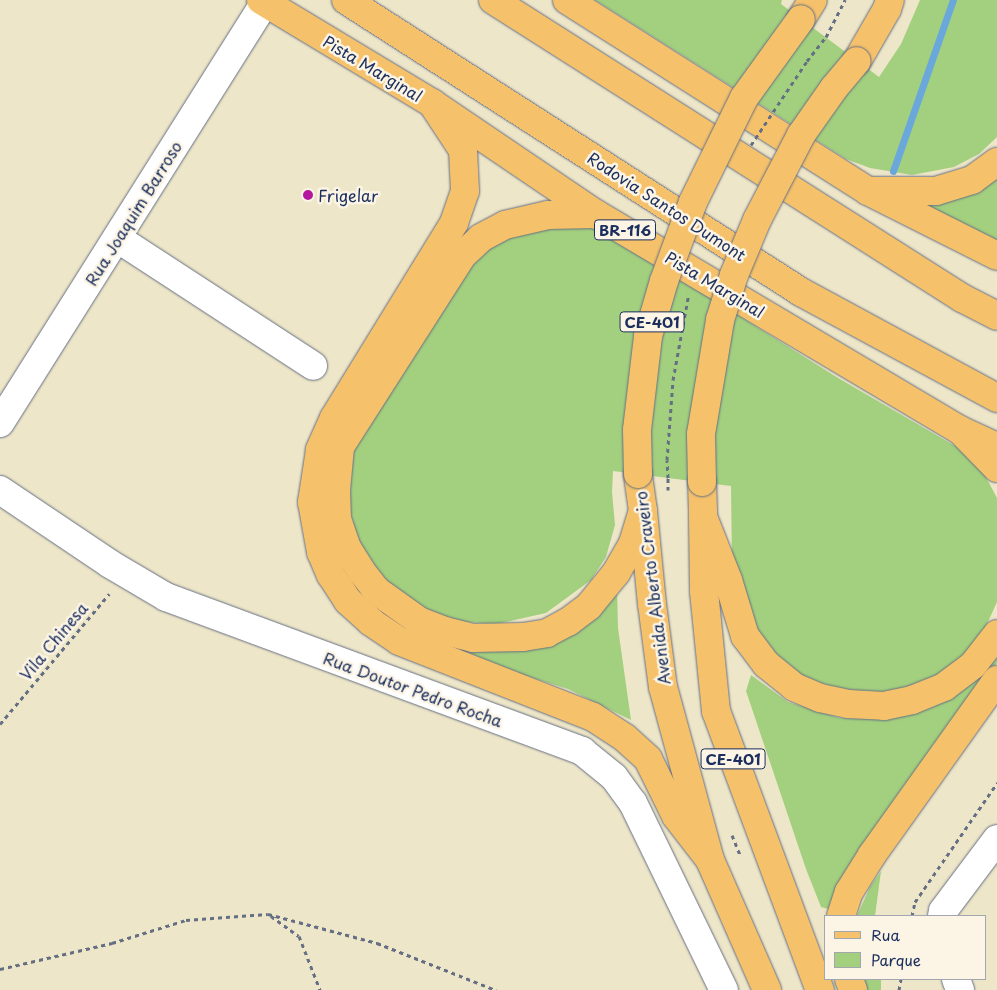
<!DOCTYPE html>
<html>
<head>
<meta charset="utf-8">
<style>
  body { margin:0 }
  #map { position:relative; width:997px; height:990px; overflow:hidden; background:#eee6c8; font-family:"Playpen Sans",sans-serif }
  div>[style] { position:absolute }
  .green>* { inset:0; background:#a3d07e }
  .stream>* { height:7px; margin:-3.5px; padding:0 3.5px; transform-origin:3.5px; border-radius:3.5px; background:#6aa7db }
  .path>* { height:3px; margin-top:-1.5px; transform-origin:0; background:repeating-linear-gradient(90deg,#656f83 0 4px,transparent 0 8px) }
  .roads { filter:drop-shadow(0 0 1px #656f83) drop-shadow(0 0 1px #656f83) }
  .minor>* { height:28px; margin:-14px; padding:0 14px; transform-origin:14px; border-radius:14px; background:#fff }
  .major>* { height:28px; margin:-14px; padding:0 14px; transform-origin:14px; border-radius:14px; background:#f5c16b }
  .highway>* { height:28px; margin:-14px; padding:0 14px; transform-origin:14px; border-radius:14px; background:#f5c16b }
  .path-bridge>* { height:3px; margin-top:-1.5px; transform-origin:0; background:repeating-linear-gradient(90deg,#656f83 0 4px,transparent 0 8px) }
  .bridges { filter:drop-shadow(0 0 1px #656f83) drop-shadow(0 0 1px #656f83) }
  .highway-bridge>* { height:28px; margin:-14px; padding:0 14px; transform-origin:14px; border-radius:14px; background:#f5c16b }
  .dots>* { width:14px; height:14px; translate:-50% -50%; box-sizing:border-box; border:2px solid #fcf5e5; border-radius:50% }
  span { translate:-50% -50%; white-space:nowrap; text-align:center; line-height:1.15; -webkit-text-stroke:5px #fcf5e5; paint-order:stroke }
  .shield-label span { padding:1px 4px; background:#fcf5e5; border:1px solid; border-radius:4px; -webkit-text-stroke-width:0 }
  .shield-label { font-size:15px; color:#1b2f5e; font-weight:700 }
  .street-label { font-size:16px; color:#1b2f5e }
  .poi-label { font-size:16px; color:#1b2f5e }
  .left { translate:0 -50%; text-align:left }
  .legend { position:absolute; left:824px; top:915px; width:162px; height:65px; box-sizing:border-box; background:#fcf5e5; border:1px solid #a2a6af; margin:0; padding:6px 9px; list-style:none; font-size:15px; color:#1b2f5e }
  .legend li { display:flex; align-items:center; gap:10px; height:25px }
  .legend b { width:25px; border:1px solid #a2a6af }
</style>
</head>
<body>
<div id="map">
  <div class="green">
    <div style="clip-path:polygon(595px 0,782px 0,781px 4px,879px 77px,901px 44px,920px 0,997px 0,997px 137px,979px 154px,954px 167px,912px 175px,870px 168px,846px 159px)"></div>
    <div style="clip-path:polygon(997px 174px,997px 246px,915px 201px)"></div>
    <div style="clip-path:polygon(549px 224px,598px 227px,838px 378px,962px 450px,980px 466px,997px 498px,997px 602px,983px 633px,963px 658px,937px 677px,905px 689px,883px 692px,858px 692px,817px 683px,799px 674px,774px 656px,754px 631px,732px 565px,731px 486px,613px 471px,612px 492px,615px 525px,606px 557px,591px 580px,546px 613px,497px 624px,465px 622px,441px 616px,409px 601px,385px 584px,364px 553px,354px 527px,349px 506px,354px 448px,449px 291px,483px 249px,511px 234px)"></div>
    <div style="clip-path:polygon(617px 587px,618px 628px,631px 720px,568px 689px,523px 675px,430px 639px,471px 649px,526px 650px)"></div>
    <div style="clip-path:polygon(997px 656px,997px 663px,867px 845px,832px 910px,821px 907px,806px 869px,746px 691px,751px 675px,788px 702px,840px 718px,874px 719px,914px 713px,971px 683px)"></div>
    <div style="clip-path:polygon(881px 871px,875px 916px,857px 916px,870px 887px)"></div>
    <div style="clip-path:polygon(858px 979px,881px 979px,881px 990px,863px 990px)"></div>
  </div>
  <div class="stream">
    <div style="left:893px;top:171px;width:181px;rotate:-70.7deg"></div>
  </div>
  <div class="path">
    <div style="left:826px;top:37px;width:42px;rotate:-62.8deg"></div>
    <div style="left:668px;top:490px;width:12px;rotate:-90deg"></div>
    <div style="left:0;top:724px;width:170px;rotate:-50deg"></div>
    <div style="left:732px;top:835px;width:22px;rotate:68deg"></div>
    <div style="left:271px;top:916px;width:34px;rotate:36deg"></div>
    <div style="left:299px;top:936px;width:58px;rotate:68.7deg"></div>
    <div style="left:912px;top:916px;width:14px;rotate:-78deg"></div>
    <div style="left:915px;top:902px;width:145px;rotate:-55.4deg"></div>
    <div style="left:0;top:969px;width:115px;rotate:-13.1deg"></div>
    <div style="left:112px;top:943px;width:77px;rotate:-17.3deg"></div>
    <div style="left:186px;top:920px;width:82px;rotate:-4.2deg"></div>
    <div style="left:268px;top:914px;width:113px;rotate:14.9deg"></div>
    <div style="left:377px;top:943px;width:128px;rotate:21.6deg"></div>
    <div style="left:899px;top:990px;width:11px;rotate:-80deg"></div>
  </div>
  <div class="roads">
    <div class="minor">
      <div style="left:117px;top:238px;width:234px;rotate:33.1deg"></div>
      <div style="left:0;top:423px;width:497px;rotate:-57.8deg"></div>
      <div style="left:0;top:490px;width:133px;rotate:33.9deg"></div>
      <div style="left:110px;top:564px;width:65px;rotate:30.5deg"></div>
      <div style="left:166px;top:597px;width:444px;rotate:20.3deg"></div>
      <div style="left:582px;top:751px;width:41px;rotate:39.1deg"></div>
      <div style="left:614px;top:777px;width:32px;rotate:54deg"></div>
      <div style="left:633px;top:803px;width:208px;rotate:64.1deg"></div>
      <div style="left:942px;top:916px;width:5px;rotate:-79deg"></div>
      <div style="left:943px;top:911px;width:90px;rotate:-53.1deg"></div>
      <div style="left:956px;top:979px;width:12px;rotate:70deg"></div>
    </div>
    <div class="major">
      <div style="left:261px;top:0;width:200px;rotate:31.1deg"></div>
      <div style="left:432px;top:103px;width:198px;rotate:34.1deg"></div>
      <div style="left:596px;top:214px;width:423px;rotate:30.7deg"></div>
      <div style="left:960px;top:430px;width:41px;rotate:24.7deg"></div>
      <div style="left:567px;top:0;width:356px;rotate:32.4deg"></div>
      <div style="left:868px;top:191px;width:144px;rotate:26.7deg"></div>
      <div style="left:432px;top:103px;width:56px;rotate:56.6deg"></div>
      <div style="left:463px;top:150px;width:41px;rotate:87.2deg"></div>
      <div style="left:465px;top:191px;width:34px;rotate:109deg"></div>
      <div style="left:454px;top:223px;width:229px;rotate:121.6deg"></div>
      <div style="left:334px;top:418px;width:35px;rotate:114deg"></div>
      <div style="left:320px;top:450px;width:53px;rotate:98.7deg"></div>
      <div style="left:312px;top:502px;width:51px;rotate:79.8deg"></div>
      <div style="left:321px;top:552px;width:25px;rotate:67deg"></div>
      <div style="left:331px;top:575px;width:31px;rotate:57deg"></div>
      <div style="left:348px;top:601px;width:31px;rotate:42deg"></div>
      <div style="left:371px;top:622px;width:34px;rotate:34deg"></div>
      <div style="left:399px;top:641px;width:208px;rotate:21.4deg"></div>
      <div style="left:593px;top:717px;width:38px;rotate:33deg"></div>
      <div style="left:625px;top:738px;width:31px;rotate:42deg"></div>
      <div style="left:648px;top:759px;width:64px;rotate:63.8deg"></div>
      <div style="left:676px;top:816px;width:56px;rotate:52.3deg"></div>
      <div style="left:643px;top:511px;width:93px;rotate:84.5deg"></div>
      <div style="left:652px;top:604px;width:84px;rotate:82.5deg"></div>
      <div style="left:663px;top:687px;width:179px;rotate:74.8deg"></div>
      <div style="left:710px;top:860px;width:142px;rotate:66.3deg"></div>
      <div style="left:703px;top:518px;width:73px;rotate:89.2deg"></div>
      <div style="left:704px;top:591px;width:121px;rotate:84.3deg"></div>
      <div style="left:716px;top:711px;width:298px;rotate:69.6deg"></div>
      <div style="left:841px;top:916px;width:25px;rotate:-72deg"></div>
      <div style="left:849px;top:892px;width:44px;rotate:-58.1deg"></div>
      <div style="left:872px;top:855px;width:215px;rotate:-54.5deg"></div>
      <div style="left:849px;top:979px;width:12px;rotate:70deg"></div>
    </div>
    <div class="highway">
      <div style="left:346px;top:0;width:541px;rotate:32.69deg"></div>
      <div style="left:801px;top:292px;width:223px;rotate:28.4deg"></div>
      <div style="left:493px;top:0;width:556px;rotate:32.43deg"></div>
      <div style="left:962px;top:298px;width:39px;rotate:27deg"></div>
      <div style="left:801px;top:19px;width:22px;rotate:-58deg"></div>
      <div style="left:857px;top:61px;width:60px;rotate:-60deg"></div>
      <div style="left:887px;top:9px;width:9px;rotate:-72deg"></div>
      <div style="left:868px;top:191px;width:68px"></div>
      <div style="left:936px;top:191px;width:38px;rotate:-17deg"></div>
      <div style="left:972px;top:180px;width:31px;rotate:-36deg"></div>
      <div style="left:596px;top:214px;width:48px;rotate:178.8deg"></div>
      <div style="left:548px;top:215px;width:44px;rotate:166.9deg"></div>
      <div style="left:505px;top:225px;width:27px;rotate:152deg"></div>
      <div style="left:481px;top:238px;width:26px;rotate:137deg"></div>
      <div style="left:462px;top:256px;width:227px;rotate:122.6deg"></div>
      <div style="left:340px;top:447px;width:43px;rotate:95.3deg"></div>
      <div style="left:336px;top:490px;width:29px;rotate:88deg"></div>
      <div style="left:337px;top:519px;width:31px;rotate:71deg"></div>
      <div style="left:347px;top:548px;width:28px;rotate:58deg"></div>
      <div style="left:362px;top:572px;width:24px;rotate:52deg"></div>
      <div style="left:377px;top:591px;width:52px;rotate:35.5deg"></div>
      <div style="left:419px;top:621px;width:28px;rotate:21deg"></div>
      <div style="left:445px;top:631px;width:29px;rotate:14deg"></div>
      <div style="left:473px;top:638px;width:50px;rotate:-1.1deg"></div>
      <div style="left:523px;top:637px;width:24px;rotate:-9deg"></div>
      <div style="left:547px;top:633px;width:24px;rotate:-28deg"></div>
      <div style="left:568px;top:622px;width:26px;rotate:-37deg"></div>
      <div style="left:589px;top:606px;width:43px;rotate:-50.7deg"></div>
      <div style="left:616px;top:573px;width:34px;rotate:-60deg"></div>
      <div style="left:633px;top:543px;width:34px;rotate:-73deg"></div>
      <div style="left:643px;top:511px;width:37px;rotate:-98deg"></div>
      <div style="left:960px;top:430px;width:53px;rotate:45.8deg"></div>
      <div style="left:702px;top:482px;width:35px;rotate:88deg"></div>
      <div style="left:703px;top:517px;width:68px;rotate:68.4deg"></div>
      <div style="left:728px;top:580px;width:59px;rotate:73.1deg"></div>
      <div style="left:745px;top:636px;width:35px;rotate:53deg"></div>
      <div style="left:766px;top:664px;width:36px;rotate:39deg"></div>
      <div style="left:794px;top:687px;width:28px;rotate:23deg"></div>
      <div style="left:820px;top:698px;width:29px;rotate:12deg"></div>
      <div style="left:848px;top:704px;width:36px;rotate:3deg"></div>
      <div style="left:884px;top:706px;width:29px;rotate:-12deg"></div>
      <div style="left:912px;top:700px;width:35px;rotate:-22deg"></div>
      <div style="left:944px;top:687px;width:36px;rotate:-37deg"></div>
      <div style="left:973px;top:665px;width:39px;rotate:-52deg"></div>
    </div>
  </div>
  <div class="path-bridge">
    <div style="left:751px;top:145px;width:101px;rotate:-56.3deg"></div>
    <div style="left:807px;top:61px;width:31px;rotate:-52deg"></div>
    <div style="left:668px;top:478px;width:18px;rotate:-93deg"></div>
    <div style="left:667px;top:460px;width:80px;rotate:-85.7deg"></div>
    <div style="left:673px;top:380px;width:88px;rotate:-79.6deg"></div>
  </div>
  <div class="bridges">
    <div class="highway-bridge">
      <div style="left:638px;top:474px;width:44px;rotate:-91.3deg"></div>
      <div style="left:637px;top:430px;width:95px;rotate:-83.3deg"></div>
      <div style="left:648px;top:336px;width:57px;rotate:-73.8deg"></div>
      <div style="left:664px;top:281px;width:84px;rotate:-69.8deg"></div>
      <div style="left:693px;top:202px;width:116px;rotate:-63.9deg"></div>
      <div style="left:744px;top:98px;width:97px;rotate:-54.2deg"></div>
      <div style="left:702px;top:482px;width:48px;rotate:-91.2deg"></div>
      <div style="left:701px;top:434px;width:116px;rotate:-80.5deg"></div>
      <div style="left:720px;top:320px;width:47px;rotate:-72.7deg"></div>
      <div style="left:734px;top:275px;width:60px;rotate:-67.3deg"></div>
      <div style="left:757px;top:220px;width:96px;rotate:-62.6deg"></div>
      <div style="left:801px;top:135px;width:57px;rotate:-54.9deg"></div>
      <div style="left:834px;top:88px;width:35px;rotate:-50deg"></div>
    </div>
  </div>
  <div class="dots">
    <div style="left:308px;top:195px;background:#b5179e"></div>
  </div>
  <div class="shield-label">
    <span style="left:625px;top:230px">BR-116</span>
    <span style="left:652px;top:322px">CE-401</span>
    <span style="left:733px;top:759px">CE-401</span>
  </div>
  <div class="street-label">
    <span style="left:373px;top:68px;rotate:31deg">Pista Marginal</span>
    <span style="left:667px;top:206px;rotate:33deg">Rodovia Santos Dumont</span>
    <span style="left:133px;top:213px;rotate:-58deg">Rua Joaquim Barroso</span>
    <span style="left:715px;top:284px;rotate:31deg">Pista Marginal</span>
    <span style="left:652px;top:588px;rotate:-97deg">Avenida Alberto Craveiro</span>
    <span style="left:53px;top:641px;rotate:-50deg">Vila Chinesa</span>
    <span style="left:413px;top:689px;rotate:20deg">Rua Doutor Pedro Rocha</span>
  </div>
  <div class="poi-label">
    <span class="left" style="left:318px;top:195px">Frigelar</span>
  </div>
  <ul class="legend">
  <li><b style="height:6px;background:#f5c16b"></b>Rua</li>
  <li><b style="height:14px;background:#a3d07e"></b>Parque</li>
  </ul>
</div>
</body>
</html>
